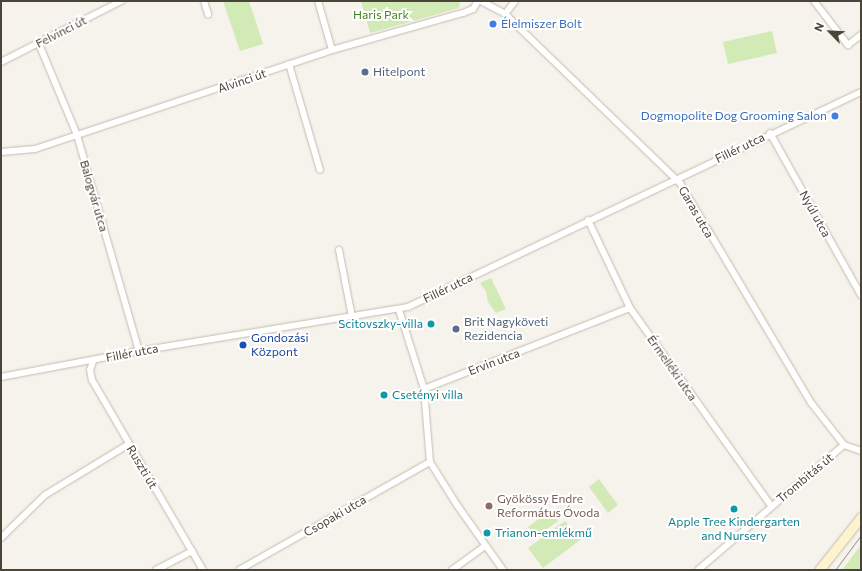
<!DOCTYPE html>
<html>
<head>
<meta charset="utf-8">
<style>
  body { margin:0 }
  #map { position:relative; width:862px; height:571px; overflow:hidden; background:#f6f3ec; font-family:Commissioner,sans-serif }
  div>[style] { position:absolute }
  .green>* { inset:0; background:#d2eab5 }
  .roads { filter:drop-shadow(0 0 1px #c2bbae) drop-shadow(0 0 1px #c2bbae) }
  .minor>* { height:6px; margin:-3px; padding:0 3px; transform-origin:3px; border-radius:3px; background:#fff }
  .secondary>* { height:9px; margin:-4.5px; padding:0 4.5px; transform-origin:4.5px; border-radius:4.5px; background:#fff3cd }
  .tram>* { height:1px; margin:-0.5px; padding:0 0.5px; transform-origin:0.5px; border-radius:0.5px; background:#9a9a9a }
  .dots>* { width:11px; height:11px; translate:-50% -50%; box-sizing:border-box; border:2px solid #fff; border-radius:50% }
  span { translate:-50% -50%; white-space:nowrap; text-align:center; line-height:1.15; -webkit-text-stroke:4px #fff; paint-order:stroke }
  .park-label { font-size:12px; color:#4a7f2a }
  .shop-label { font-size:12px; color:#366cbe }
  .left { translate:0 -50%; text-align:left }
  .right { translate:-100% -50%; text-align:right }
  .street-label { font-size:12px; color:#4b4439 }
  .service-label { font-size:12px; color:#4e5e75 }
  .culture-label { font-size:12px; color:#0d838f }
  .transit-label { font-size:12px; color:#164399 }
  .education-label { font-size:12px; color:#785e54 }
  .frame { position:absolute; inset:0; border:2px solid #4b4439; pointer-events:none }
  .north { position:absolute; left:810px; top:12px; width:40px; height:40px; -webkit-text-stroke:3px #fff; paint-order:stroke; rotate:294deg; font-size:11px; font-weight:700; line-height:16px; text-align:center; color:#4b4439 }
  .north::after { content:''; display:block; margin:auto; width:14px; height:18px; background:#4b4439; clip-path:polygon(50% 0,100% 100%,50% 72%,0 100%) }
</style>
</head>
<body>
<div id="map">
  <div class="green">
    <div style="clip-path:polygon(223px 1px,249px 1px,263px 44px,240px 51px)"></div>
    <div style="clip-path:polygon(361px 1px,459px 1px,460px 4px,459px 8px,370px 33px)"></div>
    <div style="clip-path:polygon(772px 31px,777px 53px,728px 64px,723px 42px)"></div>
    <div style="clip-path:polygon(491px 278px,506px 309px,496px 313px,488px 302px,486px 291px,480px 283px)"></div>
    <div style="clip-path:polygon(599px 479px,618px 505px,608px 513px,589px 487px)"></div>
    <div style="clip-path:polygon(550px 511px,558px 521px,536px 537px,528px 527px)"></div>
    <div style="clip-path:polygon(565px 521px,580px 540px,543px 568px,528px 548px)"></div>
    <div style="clip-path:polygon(861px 545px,861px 570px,842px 570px)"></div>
  </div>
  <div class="roads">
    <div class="minor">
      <div style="left:204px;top:1px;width:14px;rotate:73deg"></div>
      <div style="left:318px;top:1px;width:51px;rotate:74.1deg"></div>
      <div style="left:481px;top:1px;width:27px;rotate:28deg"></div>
      <div style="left:505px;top:14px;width:243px;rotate:44deg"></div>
      <div style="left:680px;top:183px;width:257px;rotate:59.2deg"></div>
      <div style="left:812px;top:404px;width:52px;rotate:52deg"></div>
      <div style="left:844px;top:445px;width:18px;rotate:19deg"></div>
      <div style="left:814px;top:1px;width:56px;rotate:52.3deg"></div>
      <div style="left:848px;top:45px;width:16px;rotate:-38deg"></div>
      <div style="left:505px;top:14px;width:16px;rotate:-52deg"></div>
      <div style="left:39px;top:44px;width:99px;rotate:67.3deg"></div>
      <div style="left:77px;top:135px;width:225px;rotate:74deg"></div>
      <div style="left:1px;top:62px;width:135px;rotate:-26.9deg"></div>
      <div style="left:289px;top:64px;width:110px;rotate:73.7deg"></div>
      <div style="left:770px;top:133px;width:186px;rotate:60.7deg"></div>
      <div style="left:1px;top:152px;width:34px;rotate:-5deg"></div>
      <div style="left:35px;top:149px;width:313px;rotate:-18.4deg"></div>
      <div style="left:332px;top:50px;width:136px;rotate:-15.8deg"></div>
      <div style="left:463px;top:13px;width:11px;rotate:-22deg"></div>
      <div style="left:473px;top:9px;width:9px;rotate:-58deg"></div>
      <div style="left:588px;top:220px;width:98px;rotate:64.5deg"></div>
      <div style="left:630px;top:308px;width:243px;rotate:54.5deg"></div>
      <div style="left:339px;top:250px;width:68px;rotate:79deg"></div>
      <div style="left:399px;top:310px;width:83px;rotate:72.4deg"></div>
      <div style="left:424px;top:389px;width:73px;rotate:85.3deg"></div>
      <div style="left:430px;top:462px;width:51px;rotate:57.9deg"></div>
      <div style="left:457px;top:505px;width:80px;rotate:54.7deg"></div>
      <div style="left:93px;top:361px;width:9px;rotate:108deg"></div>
      <div style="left:90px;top:370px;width:10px;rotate:79deg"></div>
      <div style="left:92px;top:380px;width:220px;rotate:59.7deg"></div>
      <div style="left:1px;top:377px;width:140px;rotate:-10.7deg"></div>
      <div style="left:139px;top:351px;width:273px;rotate:-9.3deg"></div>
      <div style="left:408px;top:307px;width:501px;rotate:-25.39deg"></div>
      <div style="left:424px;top:389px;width:221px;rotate:-21.5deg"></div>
      <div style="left:1px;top:538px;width:62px;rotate:-44.3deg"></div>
      <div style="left:45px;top:495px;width:98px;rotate:-31.3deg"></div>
      <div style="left:156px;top:570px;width:41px;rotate:-27.8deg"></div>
      <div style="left:239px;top:570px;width:219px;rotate:-29.5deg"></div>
      <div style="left:452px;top:570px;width:41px;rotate:-36deg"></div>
      <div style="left:698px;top:570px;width:192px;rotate:-40.6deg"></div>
    </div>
    <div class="secondary">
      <div style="left:819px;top:570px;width:68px;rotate:-51.6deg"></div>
    </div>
  </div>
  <div class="tram">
    <div style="left:835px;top:570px;width:44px;rotate:-53.4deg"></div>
  </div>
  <div class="dots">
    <div style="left:493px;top:24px;background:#3f7fe0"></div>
    <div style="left:365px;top:72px;background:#5c6f8a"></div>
    <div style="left:835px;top:116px;background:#3f7fe0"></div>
    <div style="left:431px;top:324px;background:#0f9aa8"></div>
    <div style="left:456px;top:329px;background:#5c6f8a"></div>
    <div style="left:243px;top:345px;background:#1a4fb4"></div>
    <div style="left:384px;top:395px;background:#0f9aa8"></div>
    <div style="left:489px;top:506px;background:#8d6e63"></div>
    <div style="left:734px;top:509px;background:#0f9aa8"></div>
    <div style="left:487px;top:533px;background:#0f9aa8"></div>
  </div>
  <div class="park-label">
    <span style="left:381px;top:15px">Haris Park</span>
  </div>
  <div class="shop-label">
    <span class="left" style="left:501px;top:24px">Élelmiszer Bolt</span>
    <span class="right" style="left:827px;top:116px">Dogmopolite Dog Grooming Salon</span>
  </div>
  <div class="street-label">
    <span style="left:61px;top:32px;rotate:-27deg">Felvinci út</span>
    <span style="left:242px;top:81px;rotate:-19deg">Alvinci út</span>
    <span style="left:740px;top:148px;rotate:-26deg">Fillér utca</span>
    <span style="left:94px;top:196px;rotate:74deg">Balogvár utca</span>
    <span style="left:696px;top:212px;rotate:60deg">Garas utca</span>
    <span style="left:815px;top:214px;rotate:61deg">Nyúl utca</span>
    <span style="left:448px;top:288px;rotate:-26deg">Fillér utca</span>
    <span style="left:132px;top:353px;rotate:-11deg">Fillér utca</span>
    <span style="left:494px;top:362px;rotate:-21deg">Ervin utca</span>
    <span style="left:672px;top:368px;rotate:55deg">Érmelléki utca</span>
    <span style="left:142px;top:467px;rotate:59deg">Ruszti út</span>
    <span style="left:805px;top:478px;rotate:-40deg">Trombitás út</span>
    <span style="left:335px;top:516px;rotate:-30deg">Csopaki utca</span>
  </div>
  <div class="service-label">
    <span class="left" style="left:373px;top:72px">Hitelpont</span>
    <span class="left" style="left:464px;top:329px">Brit Nagyköveti<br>Rezidencia</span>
  </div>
  <div class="culture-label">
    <span class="right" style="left:423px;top:324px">Scitovszky-villa</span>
    <span class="left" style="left:392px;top:395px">Csetényi villa</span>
    <span style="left:734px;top:529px">Apple Tree Kindergarten<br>and Nursery</span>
    <span class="left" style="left:495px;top:533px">Trianon-emlékmű</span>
  </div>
  <div class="transit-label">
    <span class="left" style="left:251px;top:345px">Gondozási<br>Központ</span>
  </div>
  <div class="education-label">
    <span class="left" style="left:497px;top:506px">Gyökössy Endre<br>Református Óvoda</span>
  </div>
  <div class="frame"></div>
  <div class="north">N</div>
</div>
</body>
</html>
